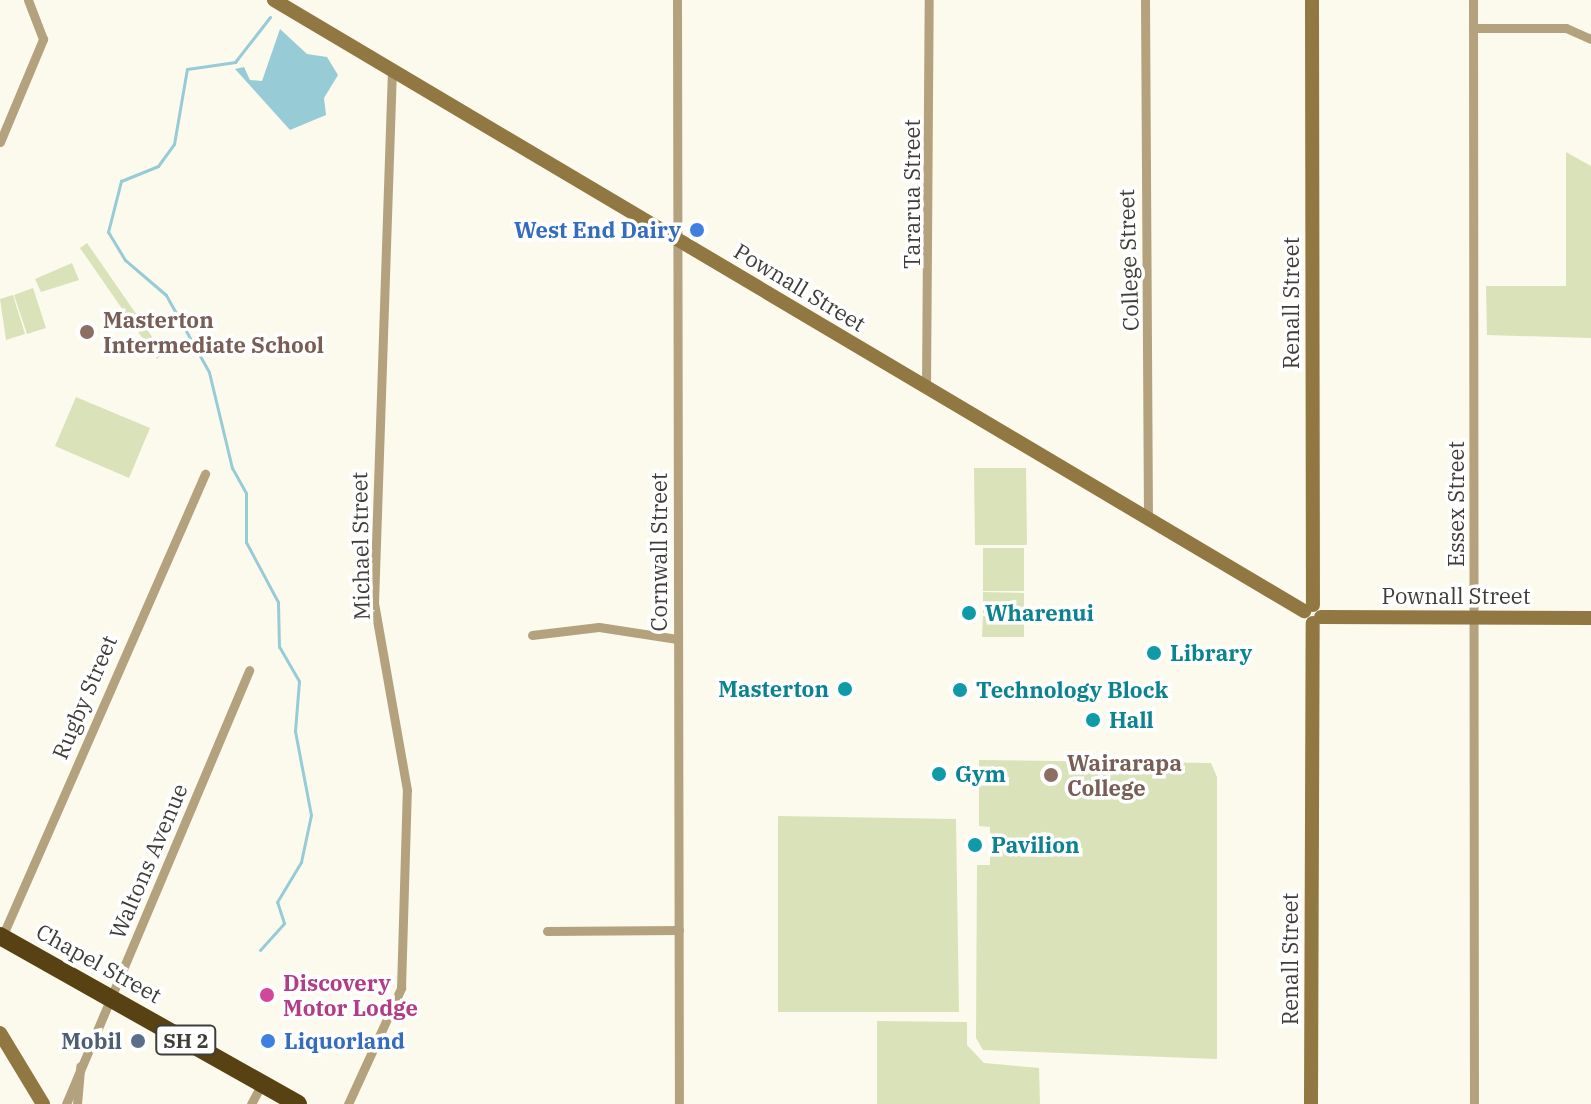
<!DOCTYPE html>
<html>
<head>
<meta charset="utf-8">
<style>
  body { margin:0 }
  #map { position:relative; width:1591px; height:1104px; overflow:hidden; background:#fcfaed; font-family:"IBM Plex Serif",serif }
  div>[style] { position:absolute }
  .green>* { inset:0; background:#dae2b9 }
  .water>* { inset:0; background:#97cbd5 }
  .stream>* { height:3px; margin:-1.5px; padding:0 1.5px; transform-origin:1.5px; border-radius:1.5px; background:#97cbd5 }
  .street>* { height:9px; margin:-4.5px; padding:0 4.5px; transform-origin:4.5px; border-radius:4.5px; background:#b4a27f }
  .secondary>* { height:14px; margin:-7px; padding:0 7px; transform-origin:7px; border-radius:7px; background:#917742 }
  .highway>* { height:18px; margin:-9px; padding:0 9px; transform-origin:9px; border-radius:9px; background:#584213 }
  .dots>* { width:22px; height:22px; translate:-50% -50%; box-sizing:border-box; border:4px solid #fff; border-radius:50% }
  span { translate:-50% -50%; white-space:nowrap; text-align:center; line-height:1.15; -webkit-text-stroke:7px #fff; paint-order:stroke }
  .shield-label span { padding:2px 6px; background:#fff; border:2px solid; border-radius:6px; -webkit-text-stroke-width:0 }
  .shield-label { font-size:20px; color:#3e3d38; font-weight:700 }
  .street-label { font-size:22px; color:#3e3d38 }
  .shop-label { font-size:22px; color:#366cbe; font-weight:700 }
  .right { translate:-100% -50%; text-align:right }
  .left { translate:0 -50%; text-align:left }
  .education-label { font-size:22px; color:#785e54; font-weight:700 }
  .culture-label { font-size:22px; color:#0d838f; font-weight:700 }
  .hotel-label { font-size:22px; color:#b23c85; font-weight:700 }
  .service-label { font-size:22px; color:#4e5e75; font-weight:700 }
</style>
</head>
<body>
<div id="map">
  <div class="green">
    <div style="clip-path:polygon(1566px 152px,1591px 166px,1591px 338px,1487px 335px,1486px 286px,1566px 286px)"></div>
    <div style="clip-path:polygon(87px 243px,164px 354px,157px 359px,80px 248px)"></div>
    <div style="clip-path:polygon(72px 263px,79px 280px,41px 292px,35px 279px)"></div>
    <div style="clip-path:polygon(33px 288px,46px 328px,27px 334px,14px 295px)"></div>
    <div style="clip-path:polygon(13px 295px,25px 334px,6px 340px,0 299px)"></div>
    <div style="clip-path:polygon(76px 397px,150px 428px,129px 478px,55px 446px)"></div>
    <div style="clip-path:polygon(974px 468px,1026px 468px,1027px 545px,975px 545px)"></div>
    <div style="clip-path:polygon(983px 548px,1024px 548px,1024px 591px,983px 591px)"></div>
    <div style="clip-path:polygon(983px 592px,1024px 593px,1024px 614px,983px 613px)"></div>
    <div style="clip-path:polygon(983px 616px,1024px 616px,1024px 637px,982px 637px)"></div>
    <div style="clip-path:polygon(979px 760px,1211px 763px,1217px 777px,1217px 1059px,983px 1050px,976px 1038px,977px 865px,990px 865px,990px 827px,979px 826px)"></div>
    <div style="clip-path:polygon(778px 816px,956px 819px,959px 1012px,778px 1012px)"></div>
    <div style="clip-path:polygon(877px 1021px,967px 1022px,967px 1045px,984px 1063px,1039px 1068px,1040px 1104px,877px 1104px)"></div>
  </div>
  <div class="water">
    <div style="clip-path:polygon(280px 29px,307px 54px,327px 57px,338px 75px,324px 98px,326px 115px,290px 130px,235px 69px,244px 67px,250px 80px,262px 81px)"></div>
  </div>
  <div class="stream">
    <div style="left:260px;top:950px;width:36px;rotate:-48deg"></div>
    <div style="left:284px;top:923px;width:22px;rotate:-108deg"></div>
    <div style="left:277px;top:902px;width:47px;rotate:-59deg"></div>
    <div style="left:301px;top:862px;width:48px;rotate:-78deg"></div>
    <div style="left:311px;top:815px;width:86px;rotate:-100.8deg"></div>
    <div style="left:295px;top:731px;width:50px;rotate:-85.4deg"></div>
    <div style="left:299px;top:681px;width:39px;rotate:-120deg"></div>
    <div style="left:279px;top:647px;width:45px;rotate:-91.3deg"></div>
    <div style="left:278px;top:602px;width:68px;rotate:-118.1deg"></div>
    <div style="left:246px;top:542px;width:49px;rotate:-90deg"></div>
    <div style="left:246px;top:493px;width:29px;rotate:-119deg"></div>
    <div style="left:232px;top:468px;width:99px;rotate:-103.5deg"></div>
    <div style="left:209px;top:372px;width:88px;rotate:-119.2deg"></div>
    <div style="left:166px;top:295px;width:54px;rotate:-139.5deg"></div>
    <div style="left:125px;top:260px;width:33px;rotate:-121deg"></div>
    <div style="left:108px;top:232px;width:53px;rotate:-75.7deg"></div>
    <div style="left:121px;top:181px;width:40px;rotate:-22deg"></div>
    <div style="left:158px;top:166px;width:27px;rotate:-54deg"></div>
    <div style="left:174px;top:144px;width:76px;rotate:-80.2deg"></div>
    <div style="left:187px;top:69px;width:49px;rotate:-8.3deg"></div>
    <div style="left:235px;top:62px;width:57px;rotate:-52.1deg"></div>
  </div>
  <div class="street">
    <div style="left:677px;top:0;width:1104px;rotate:89.9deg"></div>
    <div style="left:1145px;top:0;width:518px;rotate:89.67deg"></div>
    <div style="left:1473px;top:0;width:1104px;rotate:89.95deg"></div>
    <div style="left:1473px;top:28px;width:93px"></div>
    <div style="left:1566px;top:28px;width:27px;rotate:24deg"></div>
    <div style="left:0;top:142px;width:112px;rotate:-67.3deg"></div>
    <div style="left:43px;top:39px;width:42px;rotate:-111deg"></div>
    <div style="left:926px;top:387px;width:387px;rotate:-89.6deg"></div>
    <div style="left:532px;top:635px;width:67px;rotate:-6.8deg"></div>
    <div style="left:599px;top:627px;width:79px;rotate:8.7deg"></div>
    <div style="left:547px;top:931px;width:132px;rotate:-0.4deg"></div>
    <div style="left:2px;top:937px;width:506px;rotate:-66.33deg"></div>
    <div style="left:66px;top:1104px;width:471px;rotate:-67.1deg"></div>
    <div style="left:77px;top:1104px;width:38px;rotate:-85deg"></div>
    <div style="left:251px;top:1104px;width:24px;rotate:-62deg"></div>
    <div style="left:348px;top:1104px;width:128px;rotate:-65.4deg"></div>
    <div style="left:401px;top:988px;width:198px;rotate:-88.3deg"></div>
    <div style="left:407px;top:790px;width:190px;rotate:-100deg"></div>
    <div style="left:374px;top:603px;width:534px;rotate:-88.07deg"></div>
  </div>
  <div class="secondary">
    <div style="left:274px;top:0;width:1198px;rotate:30.68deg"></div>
    <div style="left:1312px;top:0;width:605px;rotate:89.91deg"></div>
    <div style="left:1321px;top:617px;width:270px;rotate:0.2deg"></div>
    <div style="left:0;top:1033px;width:83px;rotate:58.8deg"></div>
    <div style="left:1311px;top:1104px;width:481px;rotate:-89.8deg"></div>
  </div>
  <div class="highway">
    <div style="left:0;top:936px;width:342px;rotate:29.4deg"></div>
  </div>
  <div class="dots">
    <div style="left:697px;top:230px;background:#3f7fe0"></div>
    <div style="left:87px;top:332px;background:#8d6e63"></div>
    <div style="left:969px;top:613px;background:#0f9aa8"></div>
    <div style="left:1154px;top:653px;background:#0f9aa8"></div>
    <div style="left:845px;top:689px;background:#0f9aa8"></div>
    <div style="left:960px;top:690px;background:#0f9aa8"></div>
    <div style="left:1093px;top:720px;background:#0f9aa8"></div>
    <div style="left:939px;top:774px;background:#0f9aa8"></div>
    <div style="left:1051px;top:775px;background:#8d6e63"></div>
    <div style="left:975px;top:845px;background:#0f9aa8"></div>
    <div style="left:267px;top:995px;background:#d1479c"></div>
    <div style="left:138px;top:1041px;background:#5c6f8a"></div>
    <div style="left:268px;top:1041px;background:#3f7fe0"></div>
  </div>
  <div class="shield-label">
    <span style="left:186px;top:1040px">SH 2</span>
  </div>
  <div class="street-label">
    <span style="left:912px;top:194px;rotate:-90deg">Tararua Street</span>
    <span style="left:1128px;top:260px;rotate:-92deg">College Street</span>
    <span style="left:800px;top:287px;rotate:31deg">Pownall Street</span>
    <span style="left:1291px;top:303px;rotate:-90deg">Renall Street</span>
    <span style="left:1456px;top:504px;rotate:-90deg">Essex Street</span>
    <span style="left:360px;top:546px;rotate:-91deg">Michael Street</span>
    <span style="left:659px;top:552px;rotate:-90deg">Cornwall Street</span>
    <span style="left:1456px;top:596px">Pownall Street</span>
    <span style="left:84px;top:697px;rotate:-67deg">Rugby Street</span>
    <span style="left:148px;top:861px;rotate:-67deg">Waltons Avenue</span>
    <span style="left:1290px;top:959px;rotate:-90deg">Renall Street</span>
    <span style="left:99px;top:963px;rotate:29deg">Chapel Street</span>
  </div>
  <div class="shop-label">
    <span class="right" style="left:681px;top:230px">West End Dairy</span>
    <span class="left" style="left:284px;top:1041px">Liquorland</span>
  </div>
  <div class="education-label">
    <span class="left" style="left:103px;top:332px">Masterton<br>Intermediate School</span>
    <span class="left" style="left:1067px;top:775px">Wairarapa<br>College</span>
  </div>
  <div class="culture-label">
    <span class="left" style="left:985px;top:613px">Wharenui</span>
    <span class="left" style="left:1170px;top:653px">Library</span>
    <span class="right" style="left:829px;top:689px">Masterton</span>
    <span class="left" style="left:976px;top:690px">Technology Block</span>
    <span class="left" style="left:1109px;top:720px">Hall</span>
    <span class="left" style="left:955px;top:774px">Gym</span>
    <span class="left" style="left:991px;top:845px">Pavilion</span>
  </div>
  <div class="hotel-label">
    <span class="left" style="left:283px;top:995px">Discovery<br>Motor Lodge</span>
  </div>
  <div class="service-label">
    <span class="right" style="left:122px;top:1041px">Mobil</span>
  </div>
</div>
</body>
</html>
